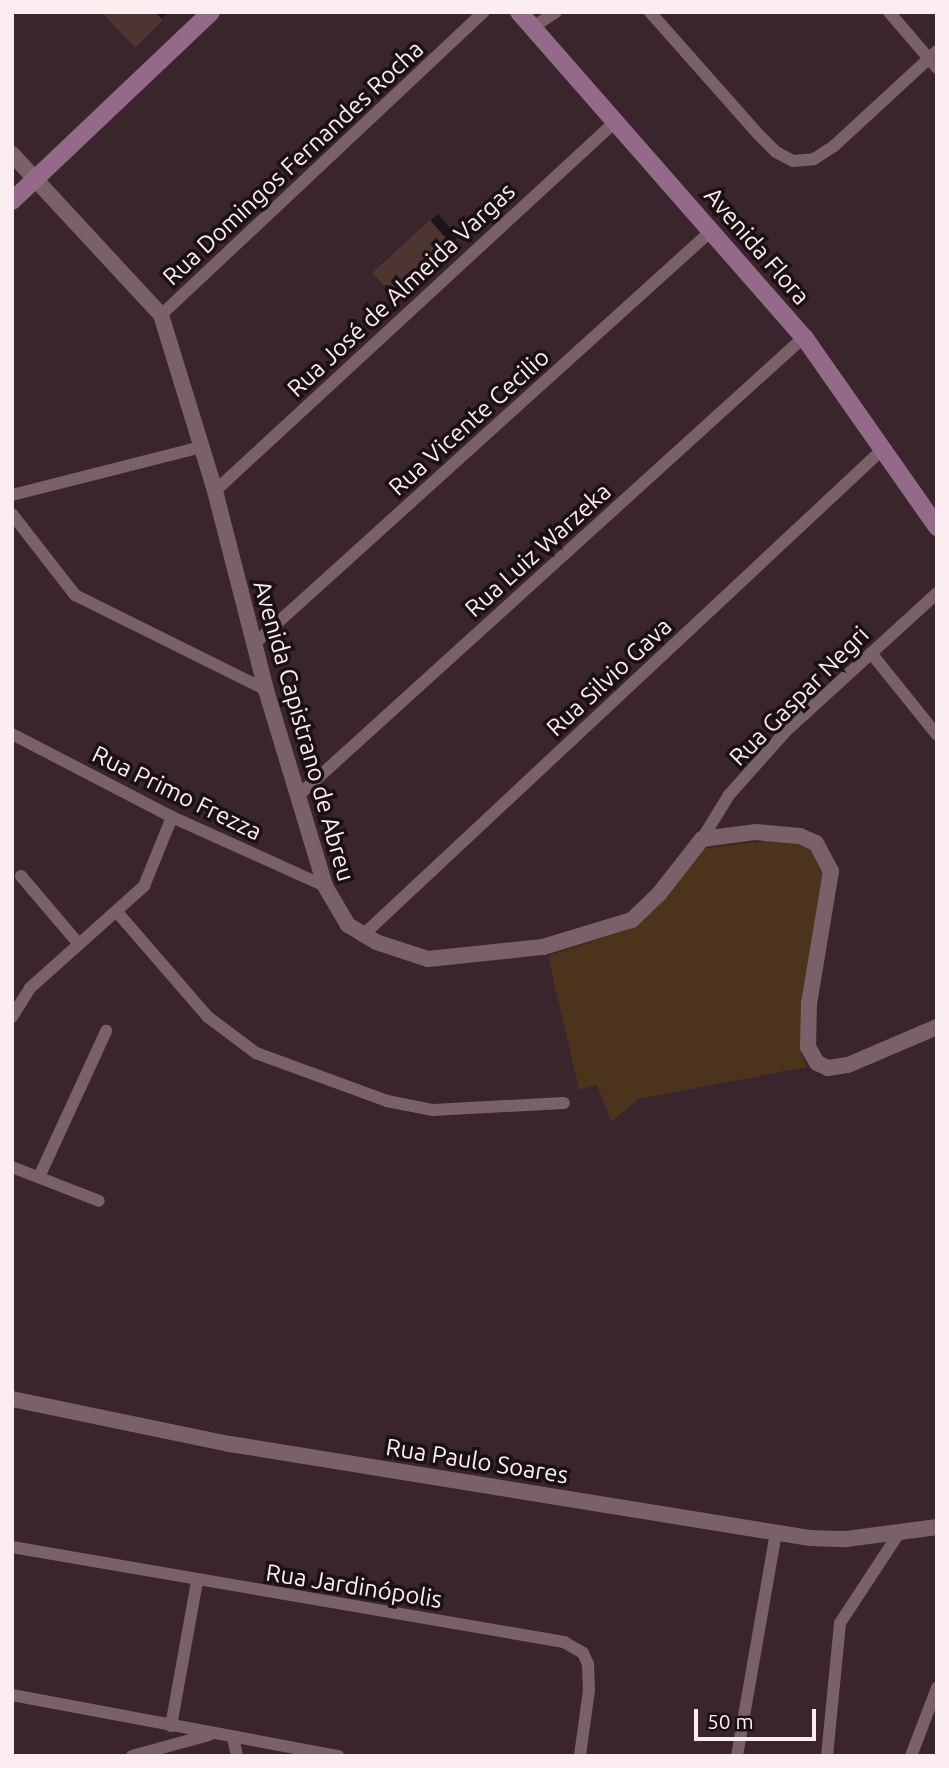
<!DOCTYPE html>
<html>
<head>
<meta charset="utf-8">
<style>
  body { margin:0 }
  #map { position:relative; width:949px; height:1768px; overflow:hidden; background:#3a252c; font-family:Ubuntu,sans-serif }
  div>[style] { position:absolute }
  .green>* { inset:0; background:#4b341b }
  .shadow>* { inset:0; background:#0007 }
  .building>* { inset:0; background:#4d3631 }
  .minor>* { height:12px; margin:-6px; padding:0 6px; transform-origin:6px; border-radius:6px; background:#7a6169 }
  .tertiary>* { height:16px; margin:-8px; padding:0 8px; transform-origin:8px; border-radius:8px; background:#7a6169 }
  .secondary>* { height:18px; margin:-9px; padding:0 9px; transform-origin:9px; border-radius:9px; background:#936b89 }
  span { translate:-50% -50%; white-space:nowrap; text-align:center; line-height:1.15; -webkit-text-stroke:7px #1b1114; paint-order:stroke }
  .street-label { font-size:24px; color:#fcedf1 }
  .frame { position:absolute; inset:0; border:14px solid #fcedf1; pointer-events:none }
  .scale { position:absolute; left:694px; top:1709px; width:122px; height:32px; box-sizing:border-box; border:4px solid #fcedf1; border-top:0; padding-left:9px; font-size:21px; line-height:24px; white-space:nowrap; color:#fcedf1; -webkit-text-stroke:5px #1b1114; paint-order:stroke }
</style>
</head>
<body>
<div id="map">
  <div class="green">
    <div style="clip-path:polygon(790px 838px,813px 848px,826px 869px,802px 1027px,800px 1049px,807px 1067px,638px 1099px,611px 1122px,597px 1085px,579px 1090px,548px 956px,627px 930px,699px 849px)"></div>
  </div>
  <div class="shadow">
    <div style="clip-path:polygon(104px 12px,168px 12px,161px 19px)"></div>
    <div style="clip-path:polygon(438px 214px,458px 237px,396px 295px,382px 266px)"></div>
  </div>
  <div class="building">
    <div style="clip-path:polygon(102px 12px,155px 12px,163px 20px,135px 48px)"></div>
    <div style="clip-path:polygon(430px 220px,452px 245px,396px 298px,372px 273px)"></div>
  </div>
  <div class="minor">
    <div style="left:650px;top:12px;width:164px;rotate:48.5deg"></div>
    <div style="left:759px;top:135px;width:24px;rotate:45deg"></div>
    <div style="left:776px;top:152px;width:19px;rotate:28deg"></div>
    <div style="left:793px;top:161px;width:21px;rotate:-5deg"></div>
    <div style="left:814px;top:159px;width:24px;rotate:-33deg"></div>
    <div style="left:834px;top:146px;width:140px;rotate:-42.7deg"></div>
    <div style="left:889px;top:12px;width:74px;rotate:49.4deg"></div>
    <div style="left:533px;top:27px;width:27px;rotate:-33deg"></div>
    <div style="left:161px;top:315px;width:443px;rotate:-43.2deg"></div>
    <div style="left:215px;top:491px;width:546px;rotate:-42.7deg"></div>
    <div style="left:12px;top:495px;width:196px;rotate:-14.2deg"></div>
    <div style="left:12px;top:514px;width:103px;rotate:52.1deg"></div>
    <div style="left:75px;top:595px;width:213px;rotate:26.4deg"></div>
    <div style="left:254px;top:644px;width:616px;rotate:-42.1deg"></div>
    <div style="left:871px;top:653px;width:105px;rotate:51.2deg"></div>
    <div style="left:12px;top:734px;width:180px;rotate:27.4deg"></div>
    <div style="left:172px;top:817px;width:168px;rotate:24.3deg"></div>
    <div style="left:300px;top:794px;width:680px;rotate:-42.2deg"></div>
    <div style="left:702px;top:839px;width:52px;rotate:-58.5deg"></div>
    <div style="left:729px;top:795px;width:86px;rotate:-48.3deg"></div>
    <div style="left:786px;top:731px;width:205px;rotate:-42.4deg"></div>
    <div style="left:21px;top:876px;width:88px;rotate:49.6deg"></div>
    <div style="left:117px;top:912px;width:139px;rotate:49.1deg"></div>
    <div style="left:208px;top:1017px;width:60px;rotate:36.9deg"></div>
    <div style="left:256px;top:1053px;width:140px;rotate:20.1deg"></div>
    <div style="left:387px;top:1101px;width:47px;rotate:11.1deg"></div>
    <div style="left:433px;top:1110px;width:131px;rotate:-3.1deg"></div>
    <div style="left:362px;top:936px;width:715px;rotate:-43.07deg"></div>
    <div style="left:12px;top:1017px;width:34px;rotate:-58deg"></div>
    <div style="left:30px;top:988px;width:153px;rotate:-41.8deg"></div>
    <div style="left:144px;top:886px;width:74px;rotate:-67.9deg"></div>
    <div style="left:12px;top:1167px;width:93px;rotate:21.3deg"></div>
    <div style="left:39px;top:1177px;width:161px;rotate:-65.3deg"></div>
    <div style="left:12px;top:1547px;width:560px;rotate:9.77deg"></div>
    <div style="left:564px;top:1642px;width:22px;rotate:30deg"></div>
    <div style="left:583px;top:1653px;width:12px;rotate:66deg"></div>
    <div style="left:588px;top:1664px;width:26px;rotate:88deg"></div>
    <div style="left:589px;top:1690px;width:67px;rotate:97.8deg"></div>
    <div style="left:12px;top:1695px;width:332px;rotate:10.6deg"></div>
    <div style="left:171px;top:1726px;width:146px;rotate:-79.8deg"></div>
    <div style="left:233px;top:1738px;width:18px;rotate:77deg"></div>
    <div style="left:132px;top:1756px;width:80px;rotate:-15.3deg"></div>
    <div style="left:737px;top:1756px;width:226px;rotate:-80.1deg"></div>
    <div style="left:827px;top:1756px;width:134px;rotate:-84.4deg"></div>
    <div style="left:840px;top:1623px;width:111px;rotate:-56.7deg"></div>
    <div style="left:911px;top:1756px;width:73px;rotate:-69.1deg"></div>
  </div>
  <div class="tertiary">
    <div style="left:12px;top:154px;width:219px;rotate:47.2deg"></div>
    <div style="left:161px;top:315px;width:184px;rotate:72.9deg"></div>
    <div style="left:215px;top:491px;width:205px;rotate:75.6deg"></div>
    <div style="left:266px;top:690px;width:205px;rotate:73.2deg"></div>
    <div style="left:325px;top:886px;width:45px;rotate:59.5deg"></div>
    <div style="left:348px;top:925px;width:33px;rotate:31deg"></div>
    <div style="left:376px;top:942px;width:55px;rotate:18.1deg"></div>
    <div style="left:428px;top:959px;width:116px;rotate:-6deg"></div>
    <div style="left:543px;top:947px;width:93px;rotate:-16.9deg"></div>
    <div style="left:632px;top:920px;width:37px;rotate:-44deg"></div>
    <div style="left:659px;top:894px;width:70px;rotate:-52deg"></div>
    <div style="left:702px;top:839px;width:53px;rotate:-7.5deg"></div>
    <div style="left:755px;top:832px;width:45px;rotate:5.1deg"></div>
    <div style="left:800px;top:836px;width:17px;rotate:24deg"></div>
    <div style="left:816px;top:843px;width:32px;rotate:62deg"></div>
    <div style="left:831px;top:871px;width:135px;rotate:99.4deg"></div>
    <div style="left:809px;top:1004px;width:43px;rotate:91.3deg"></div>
    <div style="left:808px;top:1047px;width:18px;rotate:61deg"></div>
    <div style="left:817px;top:1063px;width:12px;rotate:24deg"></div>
    <div style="left:828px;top:1068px;width:20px;rotate:-9deg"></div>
    <div style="left:848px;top:1065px;width:97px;rotate:-23.1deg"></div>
    <div style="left:12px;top:1399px;width:223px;rotate:11.7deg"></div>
    <div style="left:230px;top:1444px;width:588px;rotate:9.21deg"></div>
    <div style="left:810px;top:1538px;width:36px;rotate:2deg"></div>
    <div style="left:846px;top:1539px;width:92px;rotate:-7.5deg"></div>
  </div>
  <div class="secondary">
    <div style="left:519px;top:12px;width:432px;rotate:48.8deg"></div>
    <div style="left:804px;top:337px;width:232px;rotate:55deg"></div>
    <div style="left:12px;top:201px;width:274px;rotate:-43.5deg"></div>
  </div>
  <div class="street-label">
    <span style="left:293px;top:163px;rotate:-43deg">Rua Domingos Fernandes Rocha</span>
    <span style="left:757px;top:246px;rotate:49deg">Avenida Flora</span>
    <span style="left:401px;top:290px;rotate:-43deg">Rua José de Almeida Vargas</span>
    <span style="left:469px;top:422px;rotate:-42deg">Rua Vicente Cecilio</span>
    <span style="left:538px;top:550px;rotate:-42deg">Rua Luiz Warzeka</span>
    <span style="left:609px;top:677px;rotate:-43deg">Rua Silvio Gava</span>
    <span style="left:799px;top:696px;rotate:-45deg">Rua Gaspar Negri</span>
    <span style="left:304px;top:731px;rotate:74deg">Avenida Capistrano de Abreu</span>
    <span style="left:177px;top:793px;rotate:26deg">Rua Primo Frezza</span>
    <span style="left:477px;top:1461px;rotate:9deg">Rua Paulo Soares</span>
    <span style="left:354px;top:1586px;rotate:9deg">Rua Jardinópolis</span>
  </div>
  <div class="frame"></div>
  <div class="scale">50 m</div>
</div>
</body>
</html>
